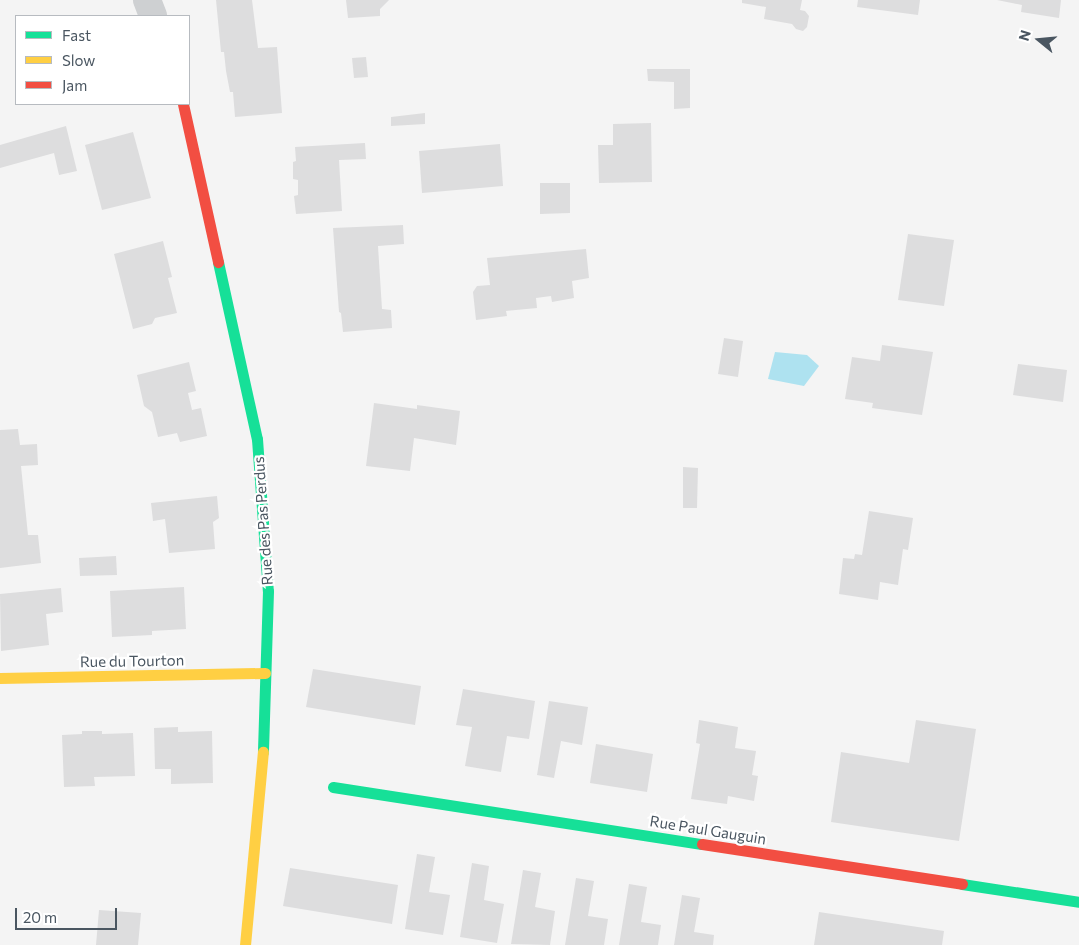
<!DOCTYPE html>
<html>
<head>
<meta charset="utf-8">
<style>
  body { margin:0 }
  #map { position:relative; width:1079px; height:945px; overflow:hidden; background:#f4f4f4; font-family:Commissioner,sans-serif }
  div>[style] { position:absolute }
  .water>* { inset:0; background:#aee2f0 }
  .building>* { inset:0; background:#ddddde }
  .street>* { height:28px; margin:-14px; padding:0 14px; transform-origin:14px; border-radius:14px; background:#ced0d2 }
  .fast>* { height:11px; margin:-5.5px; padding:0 5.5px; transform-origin:5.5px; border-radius:5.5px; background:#16e098 }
  .slow>* { height:11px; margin:-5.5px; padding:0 5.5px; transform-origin:5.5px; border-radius:5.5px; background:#ffcf43 }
  .jam>* { height:11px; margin:-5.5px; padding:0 5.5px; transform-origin:5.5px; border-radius:5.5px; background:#f24e42 }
  span { translate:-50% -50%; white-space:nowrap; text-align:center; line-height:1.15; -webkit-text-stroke:4.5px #fff; paint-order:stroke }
  .street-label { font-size:15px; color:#4a5661 }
  .legend { position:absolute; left:15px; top:15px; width:175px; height:90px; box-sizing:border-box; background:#fff; border:1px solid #b7bbc0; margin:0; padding:6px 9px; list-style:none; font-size:15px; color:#4a5661 }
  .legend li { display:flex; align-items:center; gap:10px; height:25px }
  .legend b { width:25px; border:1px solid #b7bbc0 }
  .north { position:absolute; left:1014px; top:15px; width:50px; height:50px; -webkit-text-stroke:4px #fff; paint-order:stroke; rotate:287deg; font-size:14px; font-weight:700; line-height:20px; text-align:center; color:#4a5661 }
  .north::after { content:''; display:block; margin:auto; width:18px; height:22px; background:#4a5661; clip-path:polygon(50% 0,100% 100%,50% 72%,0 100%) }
  .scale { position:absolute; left:15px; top:908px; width:102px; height:22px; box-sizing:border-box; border:2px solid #4a5661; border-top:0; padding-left:6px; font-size:15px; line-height:18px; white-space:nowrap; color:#4a5661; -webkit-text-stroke:4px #fff; paint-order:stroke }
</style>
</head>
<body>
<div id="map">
  <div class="water">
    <div style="clip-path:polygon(775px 352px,807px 355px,819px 366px,804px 386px,768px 379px)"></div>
  </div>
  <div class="building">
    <div style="clip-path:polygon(216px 0,252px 0,258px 48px,277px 47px,282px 113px,235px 117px,233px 92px,230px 92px,226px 71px,224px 52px,221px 52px)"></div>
    <div style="clip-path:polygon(346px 0,389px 0,380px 9px,380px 16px,348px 18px)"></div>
    <div style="clip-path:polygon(742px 0,802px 0,800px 10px,805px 11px,809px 16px,807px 27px,803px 31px,796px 29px,792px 24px,764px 19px,766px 7px,742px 3px)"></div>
    <div style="clip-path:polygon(858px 0,920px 0,918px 15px,857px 7px)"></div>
    <div style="clip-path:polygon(997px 0,1061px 0,1059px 18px,1021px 12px,1022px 5px)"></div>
    <div style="clip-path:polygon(366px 57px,368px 77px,354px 78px,352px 58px)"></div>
    <div style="clip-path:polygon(647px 69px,690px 69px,690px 108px,674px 109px,674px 82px,648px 81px)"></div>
    <div style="clip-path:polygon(425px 113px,425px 124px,391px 126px,391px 117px)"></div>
    <div style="clip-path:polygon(651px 123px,652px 182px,599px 183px,598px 145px,613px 145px,613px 124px)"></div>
    <div style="clip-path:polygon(66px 126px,77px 171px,59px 175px,54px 153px,0 168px,0 145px)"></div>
    <div style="clip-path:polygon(133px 132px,151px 198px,102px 210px,85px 145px)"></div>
    <div style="clip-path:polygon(365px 143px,366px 159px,339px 160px,342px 211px,296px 214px,294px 196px,298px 195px,298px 180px,293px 179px,293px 162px,296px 161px,295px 147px)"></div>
    <div style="clip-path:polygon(500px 144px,503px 186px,422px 193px,419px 151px)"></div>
    <div style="clip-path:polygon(540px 183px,570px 183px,570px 213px,540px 214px)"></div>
    <div style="clip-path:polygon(403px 225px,404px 244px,378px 246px,382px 309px,391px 310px,392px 328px,343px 332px,341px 313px,339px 312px,333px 228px)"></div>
    <div style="clip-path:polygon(908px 234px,954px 240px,944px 306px,898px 300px)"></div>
    <div style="clip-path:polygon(163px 241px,172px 277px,168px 278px,177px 313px,155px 318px,152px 324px,133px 329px,114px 254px)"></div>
    <div style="clip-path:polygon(586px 249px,589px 278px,572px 281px,574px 298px,552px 302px,551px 296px,536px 298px,537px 308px,506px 311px,507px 316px,476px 320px,473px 292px,477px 286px,490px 285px,487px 258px)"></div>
    <div style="clip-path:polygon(724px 338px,743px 341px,738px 377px,718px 374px)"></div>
    <div style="clip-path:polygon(882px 345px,933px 352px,922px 415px,872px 408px,873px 403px,845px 399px,852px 357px,880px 361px)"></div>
    <div style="clip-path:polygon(189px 362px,196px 391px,188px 393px,192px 410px,201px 408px,207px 436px,180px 442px,177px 433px,158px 437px,152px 412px,144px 406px,137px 375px)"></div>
    <div style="clip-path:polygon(1018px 364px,1067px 370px,1063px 402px,1013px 395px)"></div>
    <div style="clip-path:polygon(374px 403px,417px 409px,417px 405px,460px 411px,456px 445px,414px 438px,410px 471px,366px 466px)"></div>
    <div style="clip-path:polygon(18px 429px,20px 445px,37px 444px,38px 465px,21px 466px,28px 535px,38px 535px,41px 563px,0 568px,0 430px)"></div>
    <div style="clip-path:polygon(683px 467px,698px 468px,697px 508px,683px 508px)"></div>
    <div style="clip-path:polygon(217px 496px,219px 518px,213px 522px,215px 549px,169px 553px,165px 519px,153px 521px,151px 503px)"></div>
    <div style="clip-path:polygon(869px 511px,913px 518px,908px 550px,903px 549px,898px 585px,880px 582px,878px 600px,839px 594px,843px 558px,854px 559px,855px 554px,862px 555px)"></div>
    <div style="clip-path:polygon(116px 556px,117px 575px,80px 576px,79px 558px)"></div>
    <div style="clip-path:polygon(184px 587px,186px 629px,152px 631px,152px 635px,112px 637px,110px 591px)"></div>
    <div style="clip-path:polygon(61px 588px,63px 612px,46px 614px,49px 645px,1px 651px,0 594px)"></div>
    <div style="clip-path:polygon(313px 669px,421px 686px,415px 725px,306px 707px)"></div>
    <div style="clip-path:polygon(463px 689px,535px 701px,529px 739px,507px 736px,501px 772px,465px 766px,472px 727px,456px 725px)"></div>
    <div style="clip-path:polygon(549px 701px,588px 707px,582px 745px,561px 741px,554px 778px,537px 775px)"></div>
    <div style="clip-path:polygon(699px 720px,738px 727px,735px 748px,756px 751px,752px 775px,758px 776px,754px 801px,728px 796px,727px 804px,691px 799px,700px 744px,696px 743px)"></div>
    <div style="clip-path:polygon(916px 720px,976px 729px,959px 841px,831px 822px,841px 752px,909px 763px)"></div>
    <div style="clip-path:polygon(178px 727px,178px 732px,212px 731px,213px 783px,171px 784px,171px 769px,155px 769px,154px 728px)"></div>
    <div style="clip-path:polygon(82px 731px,102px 731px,102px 734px,133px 733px,135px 776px,94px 777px,95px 786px,64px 787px,62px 735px,82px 734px)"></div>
    <div style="clip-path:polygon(596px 744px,653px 754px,647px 792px,590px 783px)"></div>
    <div style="clip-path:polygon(417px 854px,435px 857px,429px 892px,450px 895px,443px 935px,405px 929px)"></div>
    <div style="clip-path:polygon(472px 863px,489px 866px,484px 900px,504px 904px,497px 943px,460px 937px)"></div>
    <div style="clip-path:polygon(290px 868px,398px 885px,392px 924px,283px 906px)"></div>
    <div style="clip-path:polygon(523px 870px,541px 873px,535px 907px,555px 911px,550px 945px,511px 944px)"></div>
    <div style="clip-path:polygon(576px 878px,594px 881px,588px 916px,608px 919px,604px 945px,565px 945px)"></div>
    <div style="clip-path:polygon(629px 884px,647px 887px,641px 922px,661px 925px,658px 945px,619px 945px)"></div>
    <div style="clip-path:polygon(682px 895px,700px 898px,694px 932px,714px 935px,713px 945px,674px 945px)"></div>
    <div style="clip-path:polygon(99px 910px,141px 913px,138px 945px,96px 945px)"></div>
    <div style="clip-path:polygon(819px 912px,944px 931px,942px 945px,814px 945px)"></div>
  </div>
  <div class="street">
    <div style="left:147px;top:0;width:17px;rotate:69deg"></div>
  </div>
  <div class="fast">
    <div style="left:218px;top:262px;width:181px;rotate:77.6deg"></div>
    <div style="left:257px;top:439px;width:152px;rotate:85.9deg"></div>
    <div style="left:268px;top:591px;width:161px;rotate:91.8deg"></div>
    <div style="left:333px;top:787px;width:373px;rotate:8.8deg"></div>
    <div style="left:962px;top:884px;width:118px;rotate:8.7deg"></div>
  </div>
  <div class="slow">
    <div style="left:0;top:678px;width:265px;rotate:-1.1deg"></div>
    <div style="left:245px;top:945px;width:194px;rotate:-84.7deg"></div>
  </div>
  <div class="jam">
    <div style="left:183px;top:104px;width:162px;rotate:77.5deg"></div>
    <div style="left:702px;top:844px;width:263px;rotate:8.7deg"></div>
  </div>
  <div class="street-label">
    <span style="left:263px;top:521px;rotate:-94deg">Rue des Pas Perdus</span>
    <span style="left:132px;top:661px;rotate:-1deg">Rue du Tourton</span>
    <span style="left:708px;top:830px;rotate:9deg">Rue Paul Gauguin</span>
  </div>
  <ul class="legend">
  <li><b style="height:6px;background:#16e098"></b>Fast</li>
  <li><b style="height:6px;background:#ffcf43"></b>Slow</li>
  <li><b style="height:6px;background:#f24e42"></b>Jam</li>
  </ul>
  <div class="north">N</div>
  <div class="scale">20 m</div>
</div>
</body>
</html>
